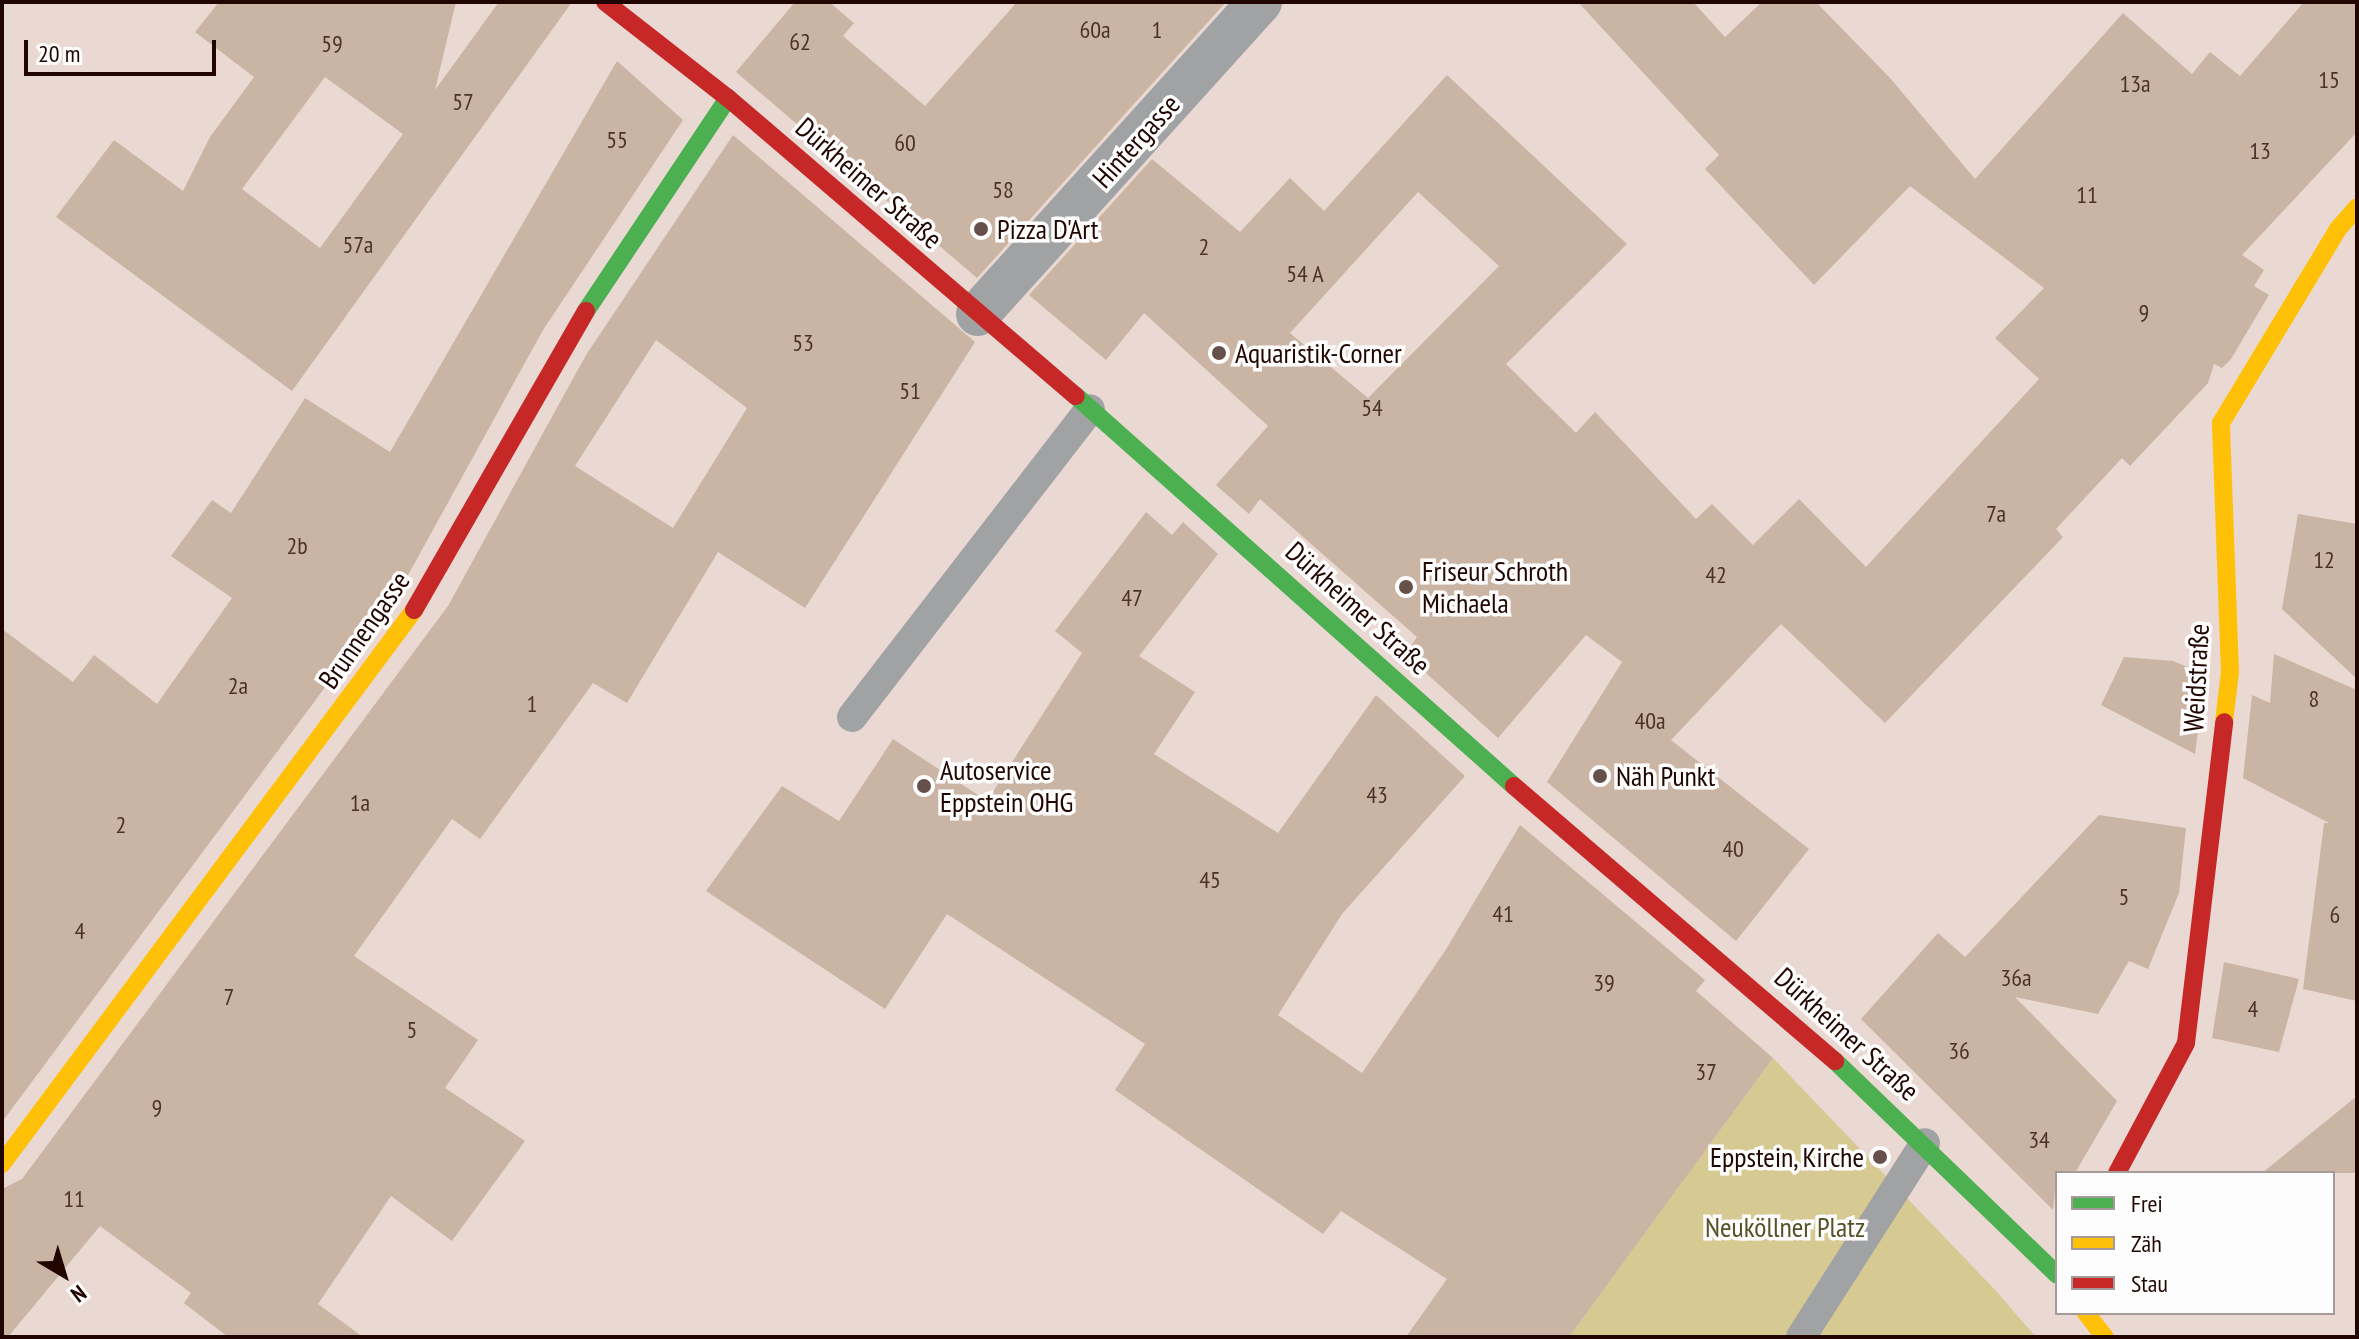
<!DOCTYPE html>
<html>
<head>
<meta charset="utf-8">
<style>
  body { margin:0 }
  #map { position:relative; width:2359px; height:1339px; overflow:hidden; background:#ead8d2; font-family:"PT Sans Narrow",sans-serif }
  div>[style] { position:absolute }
  .green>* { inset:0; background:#d6c992 }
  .building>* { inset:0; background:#cab4a3 }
  .lane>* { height:30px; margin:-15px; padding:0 15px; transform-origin:15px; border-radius:15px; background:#a1a2a3 }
  .street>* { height:44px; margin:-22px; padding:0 22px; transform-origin:22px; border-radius:22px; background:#a1a2a3 }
  .fast>* { height:18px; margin:-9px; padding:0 9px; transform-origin:9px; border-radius:9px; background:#4caf50 }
  .slow>* { height:18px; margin:-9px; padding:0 9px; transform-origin:9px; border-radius:9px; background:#ffc107 }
  .jam>* { height:18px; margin:-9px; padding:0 9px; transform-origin:9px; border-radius:9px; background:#c62828 }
  .dots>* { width:22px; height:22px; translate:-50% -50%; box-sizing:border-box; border:4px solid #fdfdfd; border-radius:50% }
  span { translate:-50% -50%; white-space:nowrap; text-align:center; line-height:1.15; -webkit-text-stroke:7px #fdfdfd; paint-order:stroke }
  .number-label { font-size:24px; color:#4a3129 }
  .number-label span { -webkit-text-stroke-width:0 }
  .street-label { font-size:28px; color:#200500 }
  .poi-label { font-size:28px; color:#200500 }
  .left { translate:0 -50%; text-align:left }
  .right { translate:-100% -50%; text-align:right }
  .park-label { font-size:28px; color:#565228 }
  .frame { position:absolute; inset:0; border:4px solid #200500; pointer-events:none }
  .legend { position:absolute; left:2055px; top:1171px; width:280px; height:144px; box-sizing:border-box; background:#fdfdfd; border:2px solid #a59a98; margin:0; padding:10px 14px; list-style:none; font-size:24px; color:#200500 }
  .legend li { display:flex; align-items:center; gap:16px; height:40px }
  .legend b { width:40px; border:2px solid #a59a98 }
  .north { position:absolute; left:24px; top:1235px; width:80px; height:80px; -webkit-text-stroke:6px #fdfdfd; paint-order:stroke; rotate:142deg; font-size:22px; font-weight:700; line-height:32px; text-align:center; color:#200500 }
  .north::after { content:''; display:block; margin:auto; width:28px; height:36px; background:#200500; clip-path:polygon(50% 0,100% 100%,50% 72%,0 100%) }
  .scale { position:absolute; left:24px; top:40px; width:192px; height:36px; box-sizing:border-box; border:4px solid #200500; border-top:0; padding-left:10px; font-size:24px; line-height:28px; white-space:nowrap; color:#200500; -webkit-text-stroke:6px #fdfdfd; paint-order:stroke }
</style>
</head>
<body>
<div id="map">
  <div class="green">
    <div style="clip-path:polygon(1773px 1058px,1996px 1291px,2036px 1337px,1569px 1337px)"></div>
  </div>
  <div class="building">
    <div style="clip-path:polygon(evenodd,219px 2px,456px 2px,435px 90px,499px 2px,572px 2px,292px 391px,56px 217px,114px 140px,183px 191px,210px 137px,254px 77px,195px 32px,219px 2px,325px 77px,403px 134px,320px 248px,242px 189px,325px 77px)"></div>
    <div style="clip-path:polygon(795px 2px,829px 2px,854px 23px,843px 36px,925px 106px,1017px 2px,1226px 2px,977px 278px,736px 72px)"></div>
    <div style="clip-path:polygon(evenodd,1578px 2px,1693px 2px,1725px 37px,1762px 2px,1816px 2px,1890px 78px,1975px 179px,2123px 13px,2192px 74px,2210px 52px,2240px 76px,2304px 2px,2357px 2px,2357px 132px,2242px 255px,2264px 270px,2254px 286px,2269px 295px,2231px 359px,2222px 368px,2214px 364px,2208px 383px,2130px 466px,2122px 458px,2056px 529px,2063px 537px,1885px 723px,1781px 624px,1671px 740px,1809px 849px,1736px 941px,1547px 782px,1622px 662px,1586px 635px,1498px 738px,1405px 654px,1417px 637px,1260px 499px,1249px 514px,1216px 485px,1268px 426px,1144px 313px,1106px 360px,1029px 295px,1152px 159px,1240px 232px,1290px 178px,1324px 211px,1447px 75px,1627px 244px,1506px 364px,1576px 433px,1595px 412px,1696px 519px,1712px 504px,1753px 545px,1799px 499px,1866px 567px,2039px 379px,1995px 338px,2044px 288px,1910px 186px,1814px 285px,1705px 169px,1719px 155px,1578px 2px,1418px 192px,1499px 266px,1368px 398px,1290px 333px,1418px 192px)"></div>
    <div style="clip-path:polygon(617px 61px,683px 120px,543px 330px,407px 577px,2px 1122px,2px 629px,73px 682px,94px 655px,157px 704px,232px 598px,171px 556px,212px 500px,231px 513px,305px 398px,390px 452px)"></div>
    <div style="clip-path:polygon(evenodd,733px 135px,975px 342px,805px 608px,718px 552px,627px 703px,593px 683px,480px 839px,452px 819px,354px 956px,478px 1040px,445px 1088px,525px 1141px,452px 1241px,391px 1196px,318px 1304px,363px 1337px,228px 1337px,184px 1303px,191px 1293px,100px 1226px,8px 1337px,2px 1337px,2px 1189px,22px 1179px,448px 606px,586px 355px,733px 135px,656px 340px,747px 408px,673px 528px,575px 466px,656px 340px)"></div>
    <div style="clip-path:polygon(1146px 512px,1172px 535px,1183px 522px,1218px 554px,1139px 656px,1195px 692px,1154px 754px,1278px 833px,1376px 695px,1465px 776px,1342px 914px,1278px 1015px,1362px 1073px,1445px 951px,1520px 825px,1705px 980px,1696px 991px,1773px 1058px,1569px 1337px,1406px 1337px,1447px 1279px,1341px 1211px,1323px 1234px,1115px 1090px,1145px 1044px,947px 914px,885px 1009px,706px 891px,782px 786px,839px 821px,893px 739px,987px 801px,1082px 653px,1055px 631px)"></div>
    <div style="clip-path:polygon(2298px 514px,2357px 524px,2357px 679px,2282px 609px)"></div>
    <div style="clip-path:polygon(2274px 654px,2357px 690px,2357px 1001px,2303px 989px,2324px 823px,2329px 823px,2243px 778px,2252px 695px,2270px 703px)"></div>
    <div style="clip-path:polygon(2124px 657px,2173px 661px,2205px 674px,2195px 754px,2101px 705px)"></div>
    <div style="clip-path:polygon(2099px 815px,2186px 828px,2179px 893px,2148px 969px,2129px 961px,2098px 1014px,2015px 997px,2117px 1101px,2075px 1173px,2057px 1173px,2053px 1210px,1861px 1019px,1938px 933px,1965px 957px)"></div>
    <div style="clip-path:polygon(2224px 962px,2299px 979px,2279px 1052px,2212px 1038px)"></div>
    <div style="clip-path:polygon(2357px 1096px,2357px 1173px,2262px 1173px)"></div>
  </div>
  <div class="lane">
    <div style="left:852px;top:717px;width:389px;rotate:-52.3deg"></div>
    <div style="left:1801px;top:1337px;width:230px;rotate:-57.4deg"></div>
  </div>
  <div class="street">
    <div style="left:978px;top:314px;width:421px;rotate:-47.9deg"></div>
  </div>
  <div class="fast">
    <div style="left:586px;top:311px;width:256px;rotate:-56.3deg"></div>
    <div style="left:1076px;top:396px;width:586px;rotate:41.68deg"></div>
    <div style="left:1835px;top:1061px;width:308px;rotate:43.9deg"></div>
  </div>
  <div class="slow">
    <div style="left:2224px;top:722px;width:50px;rotate:-83.2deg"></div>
    <div style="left:2230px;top:672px;width:249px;rotate:-92.1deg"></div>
    <div style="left:2221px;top:423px;width:227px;rotate:-58.9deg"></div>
    <div style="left:2338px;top:229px;width:29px;rotate:-49deg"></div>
    <div style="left:2px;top:1164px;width:690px;rotate:-53.36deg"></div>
    <div style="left:2086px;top:1313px;width:31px;rotate:52deg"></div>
  </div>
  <div class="jam">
    <div style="left:605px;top:2px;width:156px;rotate:38deg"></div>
    <div style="left:728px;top:98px;width:458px;rotate:40.6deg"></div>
    <div style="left:414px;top:610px;width:345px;rotate:-60.1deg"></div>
    <div style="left:1514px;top:786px;width:423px;rotate:40.6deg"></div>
    <div style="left:2117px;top:1173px;width:147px;rotate:-62deg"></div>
    <div style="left:2186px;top:1043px;width:323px;rotate:-83.2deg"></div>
  </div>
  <div class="dots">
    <div style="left:981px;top:229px;background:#674f4a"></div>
    <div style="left:1219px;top:353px;background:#674f4a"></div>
    <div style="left:1406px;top:587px;background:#674f4a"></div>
    <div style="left:1600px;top:776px;background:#674f4a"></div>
    <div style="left:924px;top:786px;background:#674f4a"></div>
    <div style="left:1880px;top:1157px;background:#674f4a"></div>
  </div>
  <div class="number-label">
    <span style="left:1095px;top:30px">60a</span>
    <span style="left:1157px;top:30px">1</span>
    <span style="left:800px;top:42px">62</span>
    <span style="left:332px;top:44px">59</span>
    <span style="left:2329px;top:80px">15</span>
    <span style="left:2135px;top:84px">13a</span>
    <span style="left:463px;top:102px">57</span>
    <span style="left:617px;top:140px">55</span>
    <span style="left:905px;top:143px">60</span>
    <span style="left:2260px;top:151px">13</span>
    <span style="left:1003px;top:190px">58</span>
    <span style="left:2087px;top:195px">11</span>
    <span style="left:358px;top:245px">57a</span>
    <span style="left:1204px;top:247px">2</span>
    <span style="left:1305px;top:274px">54 A</span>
    <span style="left:2144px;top:313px">9</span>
    <span style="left:803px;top:343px">53</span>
    <span style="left:910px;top:391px">51</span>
    <span style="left:1372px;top:408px">54</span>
    <span style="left:1996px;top:514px">7a</span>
    <span style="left:297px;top:546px">2b</span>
    <span style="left:2324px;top:560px">12</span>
    <span style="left:1716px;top:575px">42</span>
    <span style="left:1132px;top:598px">47</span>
    <span style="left:238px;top:686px">2a</span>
    <span style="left:2314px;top:699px">8</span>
    <span style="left:532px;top:704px">1</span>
    <span style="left:1650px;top:721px">40a</span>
    <span style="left:1377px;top:795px">43</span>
    <span style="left:360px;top:803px">1a</span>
    <span style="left:121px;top:825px">2</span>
    <span style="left:1733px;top:849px">40</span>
    <span style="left:1210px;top:880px">45</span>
    <span style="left:2124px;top:897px">5</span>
    <span style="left:1503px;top:914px">41</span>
    <span style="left:2335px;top:915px">6</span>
    <span style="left:80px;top:931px">4</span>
    <span style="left:2016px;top:978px">36a</span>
    <span style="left:1604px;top:983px">39</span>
    <span style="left:229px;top:997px">7</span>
    <span style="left:2253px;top:1009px">4</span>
    <span style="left:412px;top:1030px">5</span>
    <span style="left:1959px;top:1051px">36</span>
    <span style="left:1706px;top:1072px">37</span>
    <span style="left:157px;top:1108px">9</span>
    <span style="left:2039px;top:1140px">34</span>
    <span style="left:74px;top:1199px">11</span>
  </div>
  <div class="street-label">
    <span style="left:1136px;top:141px;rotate:-48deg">Hintergasse</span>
    <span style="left:869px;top:183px;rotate:41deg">Dürkheimer Straße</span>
    <span style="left:1358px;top:608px;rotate:42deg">Dürkheimer Straße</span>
    <span style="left:364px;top:630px;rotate:-55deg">Brunnengasse</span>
    <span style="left:2196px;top:678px;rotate:-87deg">Weidstraße</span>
    <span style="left:1847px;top:1034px;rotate:42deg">Dürkheimer Straße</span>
  </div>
  <div class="poi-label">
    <span class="left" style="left:997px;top:229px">Pizza D'Art</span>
    <span class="left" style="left:1235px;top:353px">Aquaristik-Corner</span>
    <span class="left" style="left:1422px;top:587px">Friseur Schroth<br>Michaela</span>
    <span class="left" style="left:940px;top:786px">Autoservice<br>Eppstein OHG</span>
    <span class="left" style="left:1616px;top:776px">Näh Punkt</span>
    <span class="right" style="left:1864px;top:1157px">Eppstein, Kirche</span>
  </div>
  <div class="park-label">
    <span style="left:1785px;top:1227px">Neuköllner Platz</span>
  </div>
  <div class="frame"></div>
  <ul class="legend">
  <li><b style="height:10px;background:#4caf50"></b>Frei</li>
  <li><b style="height:10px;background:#ffc107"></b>Zäh</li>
  <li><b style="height:10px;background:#c62828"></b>Stau</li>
  </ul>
  <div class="north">N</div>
  <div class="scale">20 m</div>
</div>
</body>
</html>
